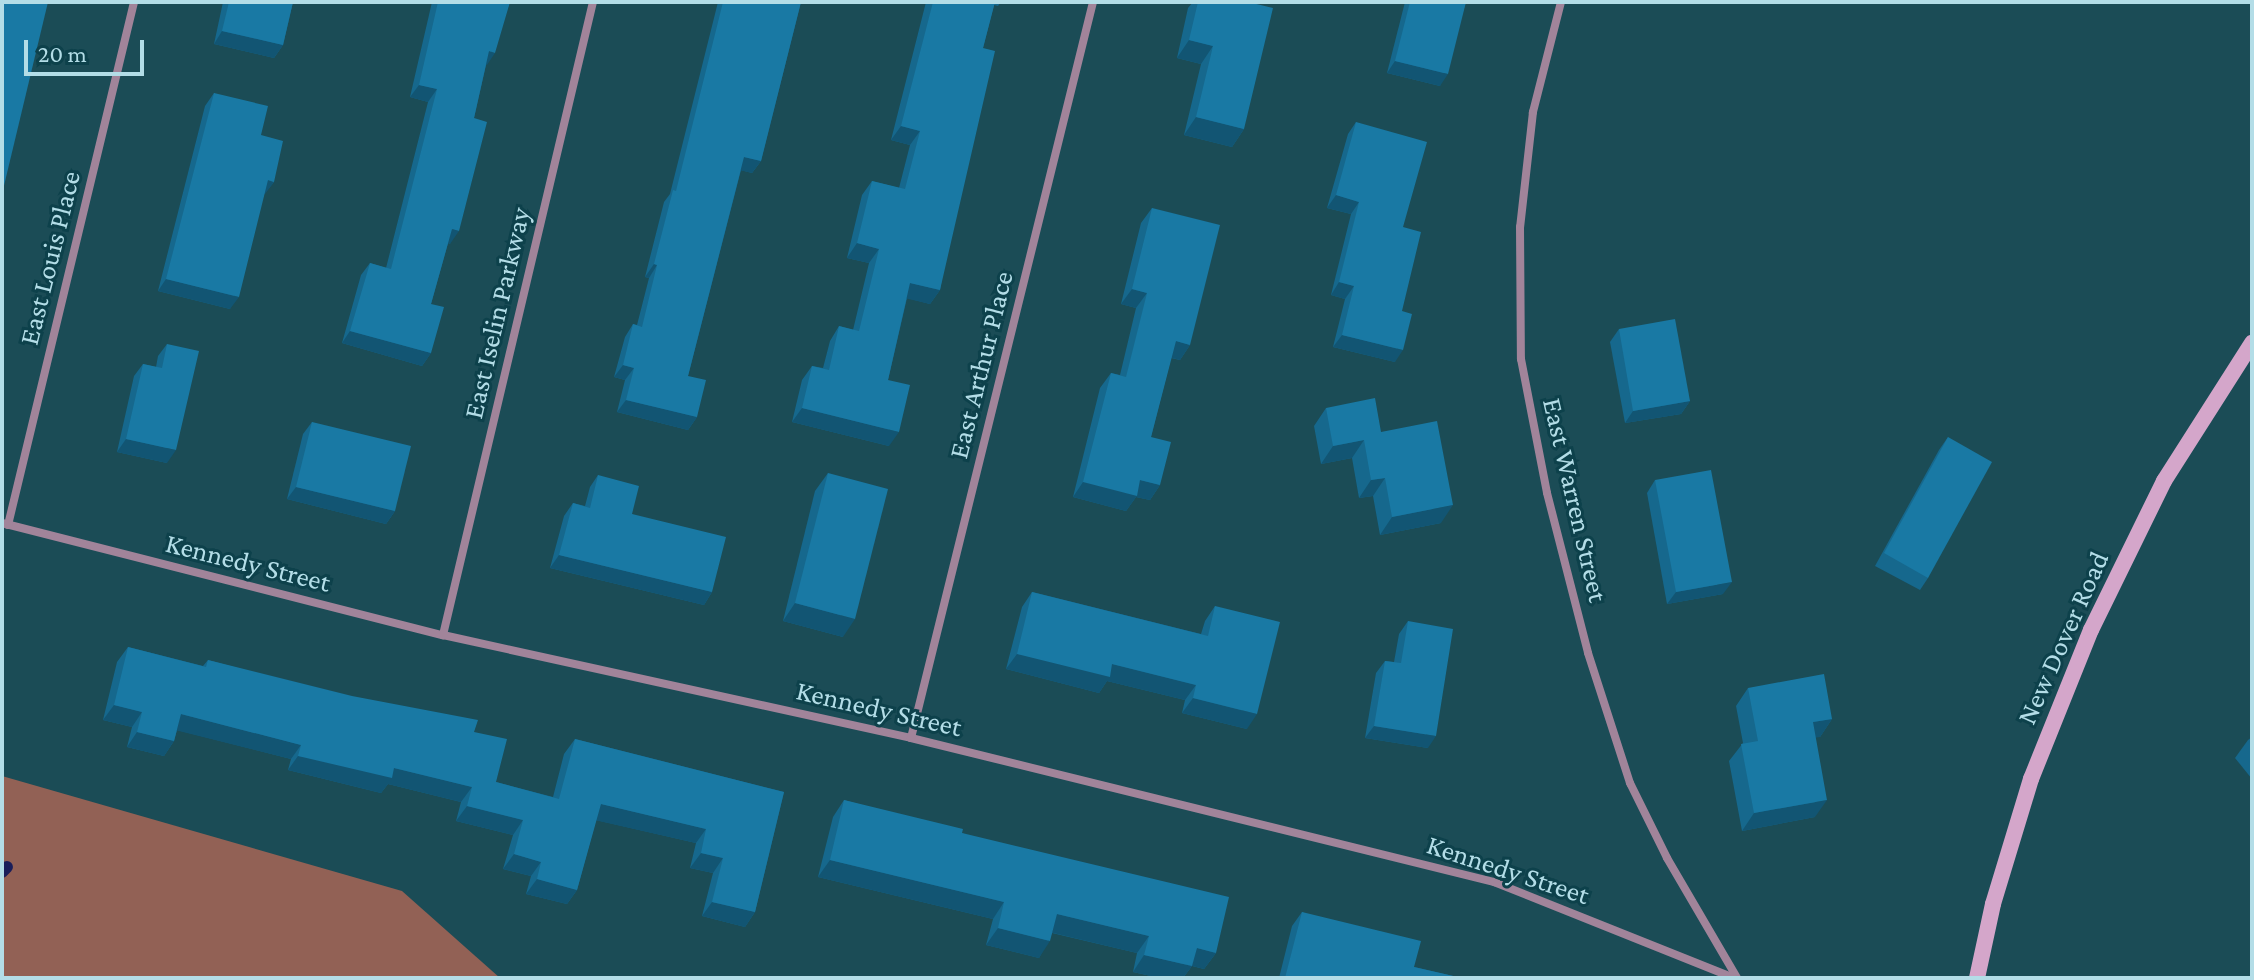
<!DOCTYPE html>
<html>
<head>
<meta charset="utf-8">
<style>
  body { margin:0 }
  #map { position:relative; width:2254px; height:980px; overflow:hidden; background:#1b4c56; font-family:"Crimson Pro",serif }
  div>[style] { position:absolute }
  .green>* { inset:0; background:#926155 }
  .stream>* { height:12px; margin:-6px; padding:0 6px; transform-origin:6px; border-radius:6px; background:#1a1e5a }
  .street>* { height:8px; margin:-4px; padding:0 4px; transform-origin:4px; border-radius:4px; background:#a1849a }
  .secondary>* { height:16px; margin:-8px; padding:0 8px; transform-origin:8px; border-radius:8px; background:#d4a6ca }
  .wall>* { inset:0; background:#16688d }
  .shaded-wall>* { inset:0; background:#125573 }
  .building>* { inset:0; background:#1979a4 }
  span { translate:-50% -50%; white-space:nowrap; text-align:center; line-height:1.15; -webkit-text-stroke:6px #0d414b; paint-order:stroke }
  .street-label { font-size:28px; color:#b3dde7 }
  .frame { position:absolute; inset:0; border:4px solid #b3dde7; pointer-events:none }
  .scale { position:absolute; left:24px; top:40px; width:120px; height:36px; box-sizing:border-box; border:4px solid #b3dde7; border-top:0; padding-left:10px; font-size:24px; line-height:28px; white-space:nowrap; color:#b3dde7; -webkit-text-stroke:6px #0d414b; paint-order:stroke }
</style>
</head>
<body>
<div id="map">
  <div class="green">
    <div style="clip-path:polygon(2px 776px,402px 891px,500px 978px,2px 978px)"></div>
  </div>
  <div class="stream">
    <div style="left:2px;top:872px;width:7px;rotate:-45deg"></div>
  </div>
  <div class="street">
    <div style="left:1561px;top:2px;width:114px;rotate:104.3deg"></div>
    <div style="left:1533px;top:112px;width:116px;rotate:96.4deg"></div>
    <div style="left:1520px;top:227px;width:132px;rotate:89.6deg"></div>
    <div style="left:1521px;top:359px;width:136px;rotate:79deg"></div>
    <div style="left:1547px;top:493px;width:165px;rotate:75.6deg"></div>
    <div style="left:1588px;top:653px;width:137px;rotate:72.1deg"></div>
    <div style="left:1630px;top:783px;width:84px;rotate:63.7deg"></div>
    <div style="left:1667px;top:858px;width:139px;rotate:59.7deg"></div>
    <div style="left:2px;top:523px;width:455px;rotate:14.3deg"></div>
    <div style="left:443px;top:635px;width:479px;rotate:12.4deg"></div>
    <div style="left:911px;top:738px;width:601px;rotate:13.87deg"></div>
    <div style="left:1494px;top:882px;width:258px;rotate:21.8deg"></div>
    <div style="left:8px;top:525px;width:538px;rotate:-76.45deg"></div>
    <div style="left:443px;top:635px;width:651px;rotate:-76.67deg"></div>
    <div style="left:911px;top:738px;width:758px;rotate:-76.11deg"></div>
  </div>
  <div class="secondary">
    <div style="left:1977px;top:978px;width:76px;rotate:-77.8deg"></div>
    <div style="left:1993px;top:904px;width:131px;rotate:-73.1deg"></div>
    <div style="left:2031px;top:779px;width:161px;rotate:-68.1deg"></div>
    <div style="left:2091px;top:630px;width:166px;rotate:-63.9deg"></div>
    <div style="left:2164px;top:481px;width:164px;rotate:-57.5deg"></div>
  </div>
  <div class="wall">
    <div style="clip-path:polygon(223px 2px,293px 2px,283px 45px,274px 58px,214px 44px)"></div>
    <div style="clip-path:polygon(432px 2px,510px 2px,486px 65px,474px 118px,450px 244px,448px 243px,431px 304px,431px 353px,422px 366px,342px 343px,361px 275px,370px 263px,386px 268px,428px 102px,410px 97px)"></div>
    <div style="clip-path:polygon(718px 2px,801px 2px,761px 161px,752px 173px,741px 170px,688px 376px,697px 417px,688px 430px,617px 412px,625px 380px,614px 377px,625px 337px,633px 324px,637px 325px,649px 278px,645px 277px,664px 202px,670px 194px)"></div>
    <div style="clip-path:polygon(926px 2px,1001px 2px,998px 6px,994px 5px,983px 48px,940px 290px,930px 304px,907px 298px,888px 380px,889px 446px,792px 422px,802px 380px,812px 366px,823px 368px,830px 341px,839px 326px,853px 330px,869px 263px,847px 258px,862px 195px,872px 181px,899px 188px,910px 145px,891px 140px)"></div>
    <div style="clip-path:polygon(1193px 2px,1248px 2px,1244px 129px,1232px 147px,1184px 135px,1201px 64px,1177px 58px,1188px 8px)"></div>
    <div style="clip-path:polygon(1405px 2px,1466px 2px,1440px 86px,1387px 73px)"></div>
    <div style="clip-path:polygon(214px 93px,261px 135px,274px 182px,264px 194px,230px 309px,158px 291px,205px 106px)"></div>
    <div style="clip-path:polygon(1356px 122px,1403px 227px,1402px 311px,1395px 362px,1333px 347px,1345px 299px,1331px 295px,1351px 214px,1327px 208px,1348px 134px)"></div>
    <div style="clip-path:polygon(1152px 208px,1190px 345px,1180px 360px,1171px 358px,1151px 437px,1160px 485px,1150px 500px,1136px 497px,1126px 511px,1073px 497px,1100px 388px,1111px 373px,1120px 375px,1136px 308px,1121px 304px,1141px 223px)"></div>
    <div style="clip-path:polygon(1619px 329px,1690px 401px,1681px 414px,1625px 423px,1610px 342px)"></div>
    <div style="clip-path:polygon(167px 344px,167px 463px,117px 452px,134px 376px,143px 364px,156px 367px,158px 356px)"></div>
    <div style="clip-path:polygon(1326px 408px,1381px 432px,1441px 523px,1380px 535px,1373px 496px,1359px 498px,1352px 458px,1321px 464px,1314px 426px)"></div>
    <div style="clip-path:polygon(312px 422px,395px 511px,386px 524px,287px 499px,303px 434px)"></div>
    <div style="clip-path:polygon(1948px 437px,1928px 578px,1920px 590px,1875px 566px,1939px 450px)"></div>
    <div style="clip-path:polygon(828px 473px,843px 637px,783px 621px,815px 491px)"></div>
    <div style="clip-path:polygon(598px 475px,632px 514px,712px 592px,704px 605px,550px 568px,564px 516px,573px 503px,585px 506px,590px 487px)"></div>
    <div style="clip-path:polygon(1655px 480px,1723px 594px,1667px 604px,1647px 493px)"></div>
    <div style="clip-path:polygon(1032px 592px,1201px 634px,1205px 621px,1215px 606px,1247px 729px,1182px 713px,1185px 700px,1107px 681px,1099px 693px,1006px 669px,1022px 607px)"></div>
    <div style="clip-path:polygon(1408px 621px,1428px 748px,1365px 738px,1376px 673px,1385px 661px,1394px 662px,1399px 634px)"></div>
    <div style="clip-path:polygon(128px 647px,203px 666px,208px 660px,474px 732px,496px 782px,553px 797px,564px 754px,575px 739px,784px 792px,755px 912px,745px 927px,702px 916px,713px 873px,690px 868px,696px 843px,596px 820px,577px 890px,567px 904px,526px 894px,531px 876px,503px 869px,513px 835px,456px 821px,461px 802px,388px 784px,381px 793px,288px 770px,291px 759px,177px 730px,174px 741px,164px 756px,127px 747px,132px 727px,103px 720px,117px 662px)"></div>
    <div style="clip-path:polygon(1748px 688px,1832px 719px,1820px 737px,1815px 737px,1815px 817px,1742px 831px,1729px 761px,1743px 743px,1736px 706px)"></div>
    <div style="clip-path:polygon(2252px 737px,2252px 779px,2235px 758px,2248px 740px)"></div>
    <div style="clip-path:polygon(844px 800px,962px 833px,1216px 953px,1204px 969px,1192px 966px,1183px 978px,1160px 978px,1133px 972px,1137px 953px,1052px 933px,1039px 958px,986px 945px,993px 919px,818px 877px,833px 817px)"></div>
    <div style="clip-path:polygon(1302px 912px,1414px 967px,1462px 978px,1279px 978px,1292px 926px)"></div>
  </div>
  <div class="shaded-wall">
    <div style="clip-path:polygon(222px 31px,283px 45px,274px 58px,214px 44px)"></div>
    <div style="clip-path:polygon(1189px 40px,1213px 46px,1201px 64px,1177px 58px)"></div>
    <div style="clip-path:polygon(489px 51px,495px 53px,487px 65px,480px 64px)"></div>
    <div style="clip-path:polygon(1395px 61px,1448px 74px,1440px 86px,1387px 73px)"></div>
    <div style="clip-path:polygon(419px 85px,437px 89px,428px 102px,410px 97px)"></div>
    <div style="clip-path:polygon(1196px 117px,1244px 129px,1232px 147px,1184px 135px)"></div>
    <div style="clip-path:polygon(901px 126px,920px 131px,910px 145px,891px 140px)"></div>
    <div style="clip-path:polygon(744px 157px,761px 161px,752px 173px,735px 169px)"></div>
    <div style="clip-path:polygon(268px 180px,274px 182px,265px 194px,259px 192px)"></div>
    <div style="clip-path:polygon(1336px 195px,1359px 202px,1351px 214px,1327px 208px)"></div>
    <div style="clip-path:polygon(452px 229px,459px 231px,450px 244px,443px 242px)"></div>
    <div style="clip-path:polygon(857px 243px,879px 249px,869px 263px,847px 258px)"></div>
    <div style="clip-path:polygon(654px 264px,657px 265px,649px 278px,645px 277px)"></div>
    <div style="clip-path:polygon(166px 279px,239px 297px,230px 309px,158px 291px)"></div>
    <div style="clip-path:polygon(1339px 282px,1354px 286px,1345px 299px,1331px 295px)"></div>
    <div style="clip-path:polygon(910px 283px,940px 290px,930px 304px,900px 297px)"></div>
    <div style="clip-path:polygon(1132px 289px,1147px 293px,1136px 308px,1121px 304px)"></div>
    <div style="clip-path:polygon(350px 331px,431px 353px,422px 366px,342px 343px)"></div>
    <div style="clip-path:polygon(1342px 335px,1403px 350px,1395px 362px,1333px 347px)"></div>
    <div style="clip-path:polygon(1176px 341px,1190px 345px,1180px 360px,1165px 356px)"></div>
    <div style="clip-path:polygon(623px 365px,634px 368px,625px 380px,614px 377px)"></div>
    <div style="clip-path:polygon(626px 400px,697px 417px,688px 430px,617px 412px)"></div>
    <div style="clip-path:polygon(1690px 401px,1681px 414px,1625px 423px,1633px 411px)"></div>
    <div style="clip-path:polygon(802px 408px,899px 432px,889px 446px,792px 422px)"></div>
    <div style="clip-path:polygon(126px 439px,176px 450px,167px 463px,117px 452px)"></div>
    <div style="clip-path:polygon(1364px 440px,1352px 458px,1321px 464px,1333px 446px)"></div>
    <div style="clip-path:polygon(1385px 478px,1373px 496px,1359px 498px,1371px 480px)"></div>
    <div style="clip-path:polygon(1140px 480px,1160px 485px,1150px 500px,1136px 497px,1126px 511px,1073px 497px,1083px 482px)"></div>
    <div style="clip-path:polygon(296px 487px,395px 511px,386px 524px,287px 499px)"></div>
    <div style="clip-path:polygon(1453px 505px,1441px 523px,1380px 535px,1392px 517px)"></div>
    <div style="clip-path:polygon(559px 555px,712px 592px,704px 605px,550px 568px)"></div>
    <div style="clip-path:polygon(1732px 582px,1723px 594px,1667px 604px,1676px 592px)"></div>
    <div style="clip-path:polygon(795px 603px,855px 619px,843px 637px,783px 621px)"></div>
    <div style="clip-path:polygon(1017px 654px,1112px 664px,1196px 685px,1185px 700px,1107px 681px,1099px 693px,1006px 669px)"></div>
    <div style="clip-path:polygon(1193px 698px,1257px 714px,1247px 729px,1182px 713px)"></div>
    <div style="clip-path:polygon(114px 705px,142px 712px,132px 727px,103px 720px)"></div>
    <div style="clip-path:polygon(181px 714px,301px 745px,291px 759px,171px 729px)"></div>
    <div style="clip-path:polygon(1832px 719px,1820px 737px,1800px 740px,1813px 722px)"></div>
    <div style="clip-path:polygon(1374px 726px,1436px 736px,1428px 748px,1365px 738px)"></div>
    <div style="clip-path:polygon(137px 732px,174px 741px,164px 756px,127px 747px)"></div>
    <div style="clip-path:polygon(298px 756px,394px 768px,472px 787px,461px 802px,388px 784px,381px 793px,288px 770px)"></div>
    <div style="clip-path:polygon(1827px 800px,1815px 817px,1742px 831px,1754px 813px)"></div>
    <div style="clip-path:polygon(601px 804px,706px 829px,696px 843px,590px 819px)"></div>
    <div style="clip-path:polygon(467px 806px,523px 820px,513px 835px,456px 821px)"></div>
    <div style="clip-path:polygon(701px 853px,723px 858px,713px 873px,690px 868px)"></div>
    <div style="clip-path:polygon(514px 854px,541px 862px,531px 876px,503px 869px)"></div>
    <div style="clip-path:polygon(830px 860px,1004px 902px,993px 919px,818px 877px)"></div>
    <div style="clip-path:polygon(537px 879px,577px 890px,567px 904px,526px 894px)"></div>
    <div style="clip-path:polygon(712px 902px,755px 912px,745px 927px,702px 916px)"></div>
    <div style="clip-path:polygon(1057px 914px,1149px 936px,1137px 953px,1045px 931px)"></div>
    <div style="clip-path:polygon(998px 928px,1050px 941px,1039px 958px,986px 945px)"></div>
    <div style="clip-path:polygon(1197px 948px,1216px 953px,1204px 969px,1185px 964px)"></div>
    <div style="clip-path:polygon(1144px 955px,1192px 966px,1183px 978px,1160px 978px,1133px 972px)"></div>
  </div>
  <div class="building">
    <div style="clip-path:polygon(2px 2px,48px 2px,2px 194px)"></div>
    <div style="clip-path:polygon(229px 2px,293px 2px,283px 45px,222px 31px)"></div>
    <div style="clip-path:polygon(438px 2px,510px 2px,495px 53px,489px 51px,474px 118px,487px 122px,459px 231px,452px 229px,431px 304px,444px 307px,431px 353px,350px 331px,370px 263px,391px 269px,437px 89px,419px 85px)"></div>
    <div style="clip-path:polygon(723px 2px,801px 2px,761px 161px,744px 157px,688px 376px,706px 380px,697px 417px,626px 400px,634px 368px,623px 365px,633px 324px,642px 327px,657px 265px,654px 264px,673px 190px,676px 191px)"></div>
    <div style="clip-path:polygon(933px 2px,995px 2px,983px 48px,995px 51px,940px 290px,910px 283px,888px 380px,910px 385px,899px 432px,802px 408px,812px 366px,829px 370px,839px 326px,859px 331px,879px 249px,857px 243px,872px 181px,905px 189px,920px 131px,901px 126px)"></div>
    <div style="clip-path:polygon(1198px 2px,1248px 2px,1273px 8px,1244px 129px,1196px 117px,1213px 46px,1189px 40px)"></div>
    <div style="clip-path:polygon(1410px 2px,1466px 2px,1448px 74px,1395px 61px)"></div>
    <div style="clip-path:polygon(214px 93px,268px 106px,261px 135px,283px 141px,274px 182px,268px 180px,239px 297px,166px 279px)"></div>
    <div style="clip-path:polygon(1356px 122px,1427px 142px,1403px 227px,1421px 232px,1402px 311px,1412px 314px,1403px 350px,1342px 335px,1354px 286px,1339px 282px,1359px 202px,1336px 195px)"></div>
    <div style="clip-path:polygon(1152px 208px,1220px 225px,1190px 345px,1176px 341px,1151px 437px,1171px 442px,1160px 485px,1140px 480px,1137px 496px,1083px 482px,1111px 373px,1126px 377px,1147px 293px,1132px 289px)"></div>
    <div style="clip-path:polygon(1675px 319px,1690px 401px,1633px 411px,1619px 329px)"></div>
    <div style="clip-path:polygon(167px 344px,199px 351px,176px 450px,126px 439px,143px 364px,162px 368px)"></div>
    <div style="clip-path:polygon(1375px 398px,1381px 432px,1437px 421px,1453px 505px,1392px 517px,1385px 478px,1371px 480px,1364px 440px,1333px 446px,1326px 408px)"></div>
    <div style="clip-path:polygon(312px 422px,411px 446px,395px 511px,296px 487px)"></div>
    <div style="clip-path:polygon(1948px 437px,1992px 462px,1928px 578px,1884px 553px)"></div>
    <div style="clip-path:polygon(1711px 470px,1732px 582px,1676px 592px,1655px 480px)"></div>
    <div style="clip-path:polygon(828px 473px,888px 489px,855px 619px,795px 603px)"></div>
    <div style="clip-path:polygon(598px 475px,639px 486px,632px 514px,726px 537px,712px 592px,559px 555px,573px 503px,590px 508px)"></div>
    <div style="clip-path:polygon(1032px 592px,1208px 636px,1215px 606px,1280px 622px,1257px 714px,1193px 698px,1196px 685px,1112px 664px,1110px 677px,1017px 654px)"></div>
    <div style="clip-path:polygon(1408px 621px,1453px 629px,1436px 736px,1374px 726px,1385px 661px,1401px 663px)"></div>
    <div style="clip-path:polygon(128px 647px,206px 667px,208px 660px,352px 696px,478px 720px,474px 732px,507px 739px,496px 782px,559px 799px,575px 739px,784px 792px,755px 912px,712px 902px,723px 858px,701px 853px,706px 829px,601px 804px,577px 890px,537px 879px,541px 862px,514px 854px,523px 820px,467px 806px,472px 787px,394px 768px,392px 778px,298px 756px,301px 745px,181px 714px,174px 741px,137px 732px,142px 712px,114px 705px)"></div>
    <div style="clip-path:polygon(1824px 674px,1832px 719px,1813px 722px,1827px 800px,1754px 813px,1741px 744px,1758px 741px,1748px 688px)"></div>
    <div style="clip-path:polygon(844px 800px,963px 829px,962px 833px,1229px 897px,1216px 953px,1197px 948px,1192px 966px,1144px 955px,1149px 936px,1057px 914px,1050px 941px,998px 928px,1004px 902px,830px 860px)"></div>
    <div style="clip-path:polygon(1302px 912px,1421px 941px,1414px 967px,1462px 978px,1285px 978px)"></div>
  </div>
  <div class="street-label">
    <span style="left:50px;top:258px;rotate:-76deg">East Louis Place</span>
    <span style="left:497px;top:313px;rotate:-77deg">East Iselin Parkway</span>
    <span style="left:981px;top:365px;rotate:-76deg">East Arthur Place</span>
    <span style="left:1575px;top:500px;rotate:77deg">East Warren Street</span>
    <span style="left:248px;top:563px;rotate:14deg">Kennedy Street</span>
    <span style="left:2063px;top:638px;rotate:-66deg">New Dover Road</span>
    <span style="left:879px;top:709px;rotate:13deg">Kennedy Street</span>
    <span style="left:1508px;top:870px;rotate:18deg">Kennedy Street</span>
  </div>
  <div class="frame"></div>
  <div class="scale">20 m</div>
</div>
</body>
</html>
